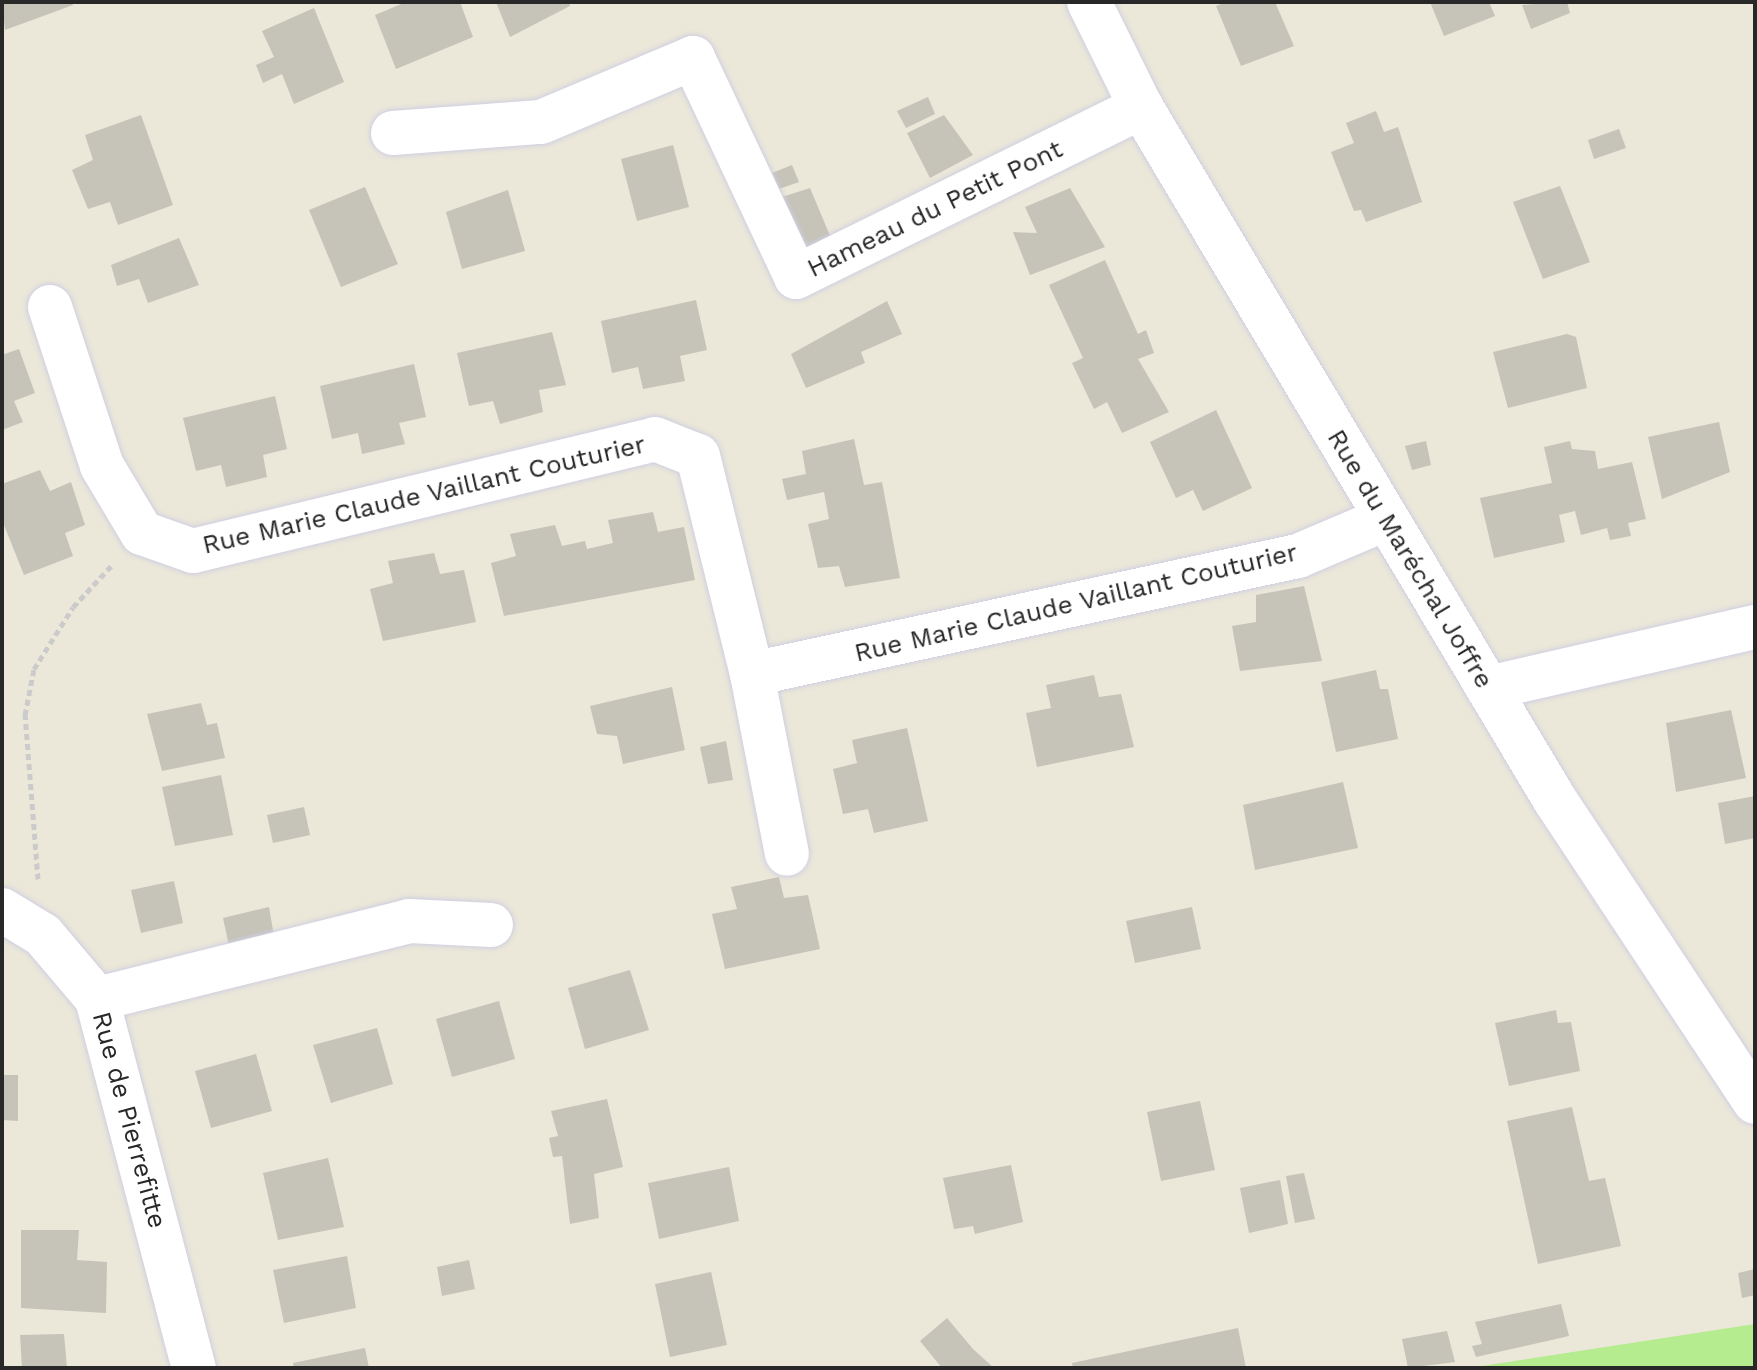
<!DOCTYPE html>
<html>
<head>
<meta charset="utf-8">
<style>
  body { margin:0 }
  #map { position:relative; width:1757px; height:1370px; overflow:hidden; background:#ebe7d9; font-family:"Work Sans",sans-serif }
  div>[style] { position:absolute }
  .pitch>* { inset:0; background:#b4ec8f }
  .building>* { inset:0; background:#c6c3b9 }
  .path>* { height:5px; margin-top:-2.5px; transform-origin:0; background:repeating-linear-gradient(90deg,#cbcbcb 0 6px,transparent 0 10px) }
  .roads { filter:drop-shadow(0 0 2px #cfcfe2) drop-shadow(0 0 2px #cfcfe2) }
  .street>* { height:44px; margin:-22px; padding:0 22px; transform-origin:22px; border-radius:22px; background:#fff }
  .secondary>* { height:44px; margin:-22px; padding:0 22px; transform-origin:22px; border-radius:22px; background:#fff }
  span { translate:-50% -50%; white-space:nowrap; text-align:center; line-height:1.15; -webkit-text-stroke:6px #fff; paint-order:stroke }
  .street-label { font-size:26px; color:#282828 }
  .frame { position:absolute; inset:0; border:4px solid #282828; pointer-events:none }
</style>
</head>
<body>
<div id="map">
  <div class="pitch">
    <div style="clip-path:polygon(1755px 1324px,1755px 1368px,1469px 1368px)"></div>
  </div>
  <div class="building">
    <div style="clip-path:polygon(2px 2px,72px 2px,73px 5px,5px 30px)"></div>
    <div style="clip-path:polygon(406px 2px,460px 2px,473px 37px,396px 69px,375px 15px)"></div>
    <div style="clip-path:polygon(496px 2px,569px 2px,570px 6px,510px 37px)"></div>
    <div style="clip-path:polygon(1226px 2px,1275px 2px,1294px 46px,1241px 66px,1216px 6px)"></div>
    <div style="clip-path:polygon(1430px 2px,1489px 2px,1495px 16px,1444px 36px)"></div>
    <div style="clip-path:polygon(1567px 2px,1570px 13px,1531px 29px,1522px 5px)"></div>
    <div style="clip-path:polygon(314px 8px,344px 82px,294px 104px,282px 74px,263px 83px,256px 65px,274px 57px,262px 31px)"></div>
    <div style="clip-path:polygon(928px 97px,935px 114px,906px 128px,897px 111px)"></div>
    <div style="clip-path:polygon(1376px 111px,1384px 132px,1398px 127px,1422px 202px,1366px 222px,1361px 210px,1354px 211px,1331px 152px,1354px 143px,1346px 123px)"></div>
    <div style="clip-path:polygon(141px 115px,173px 205px,118px 225px,110px 202px,88px 209px,72px 170px,93px 160px,85px 135px)"></div>
    <div style="clip-path:polygon(944px 115px,973px 155px,930px 178px,907px 133px)"></div>
    <div style="clip-path:polygon(1619px 129px,1626px 148px,1594px 159px,1588px 140px)"></div>
    <div style="clip-path:polygon(673px 145px,689px 207px,637px 221px,621px 159px)"></div>
    <div style="clip-path:polygon(792px 165px,799px 182px,779px 189px,772px 173px)"></div>
    <div style="clip-path:polygon(1560px 186px,1590px 262px,1543px 279px,1513px 202px)"></div>
    <div style="clip-path:polygon(365px 187px,398px 264px,341px 287px,309px 210px)"></div>
    <div style="clip-path:polygon(810px 188px,831px 238px,803px 249px,782px 197px)"></div>
    <div style="clip-path:polygon(1070px 188px,1105px 247px,1030px 275px,1013px 232px,1037px 233px,1025px 207px)"></div>
    <div style="clip-path:polygon(508px 190px,525px 251px,462px 269px,446px 212px)"></div>
    <div style="clip-path:polygon(179px 238px,199px 285px,148px 303px,139px 279px,117px 286px,111px 265px)"></div>
    <div style="clip-path:polygon(1105px 260px,1138px 334px,1146px 330px,1154px 353px,1138px 359px,1169px 412px,1122px 433px,1107px 402px,1094px 409px,1072px 363px,1083px 358px,1049px 285px)"></div>
    <div style="clip-path:polygon(696px 300px,707px 350px,680px 356px,685px 381px,643px 389px,638px 367px,612px 373px,601px 321px)"></div>
    <div style="clip-path:polygon(887px 301px,902px 334px,861px 352px,865px 363px,806px 388px,791px 354px)"></div>
    <div style="clip-path:polygon(552px 332px,566px 385px,539px 390px,543px 412px,500px 424px,493px 401px,469px 406px,457px 353px)"></div>
    <div style="clip-path:polygon(1567px 334px,1576px 337px,1587px 388px,1508px 408px,1493px 352px)"></div>
    <div style="clip-path:polygon(19px 349px,35px 393px,14px 401px,23px 422px,2px 430px,2px 355px)"></div>
    <div style="clip-path:polygon(414px 364px,426px 417px,399px 423px,405px 444px,362px 454px,358px 433px,332px 439px,320px 386px)"></div>
    <div style="clip-path:polygon(275px 396px,287px 449px,263px 455px,267px 477px,226px 487px,221px 465px,196px 471px,183px 418px)"></div>
    <div style="clip-path:polygon(1216px 410px,1252px 488px,1203px 511px,1193px 490px,1176px 498px,1150px 442px)"></div>
    <div style="clip-path:polygon(1719px 422px,1730px 472px,1662px 499px,1648px 437px)"></div>
    <div style="clip-path:polygon(854px 439px,864px 485px,882px 482px,900px 578px,845px 587px,839px 566px,818px 568px,808px 524px,829px 519px,824px 492px,787px 500px,782px 479px,806px 474px,802px 451px)"></div>
    <div style="clip-path:polygon(1426px 441px,1431px 465px,1412px 470px,1405px 446px)"></div>
    <div style="clip-path:polygon(1570px 441px,1572px 449px,1595px 451px,1598px 469px,1632px 462px,1646px 519px,1628px 523px,1631px 536px,1610px 540px,1607px 528px,1581px 535px,1575px 511px,1559px 515px,1565px 542px,1494px 558px,1480px 498px,1552px 483px,1544px 447px)"></div>
    <div style="clip-path:polygon(40px 470px,50px 491px,71px 482px,85px 525px,65px 533px,73px 556px,24px 575px,2px 520px,2px 484px)"></div>
    <div style="clip-path:polygon(653px 512px,658px 532px,684px 527px,695px 580px,504px 616px,491px 563px,516px 556px,510px 534px,555px 525px,562px 546px,585px 541px,587px 549px,613px 543px,608px 520px)"></div>
    <div style="clip-path:polygon(434px 553px,440px 574px,464px 570px,476px 622px,383px 641px,370px 589px,393px 583px,388px 561px)"></div>
    <div style="clip-path:polygon(1304px 586px,1322px 661px,1240px 671px,1232px 626px,1256px 622px,1256px 595px)"></div>
    <div style="clip-path:polygon(1376px 670px,1380px 689px,1388px 689px,1398px 739px,1336px 752px,1321px 682px)"></div>
    <div style="clip-path:polygon(1094px 675px,1099px 697px,1121px 694px,1134px 747px,1037px 767px,1026px 713px,1051px 708px,1046px 685px)"></div>
    <div style="clip-path:polygon(672px 687px,685px 750px,623px 764px,617px 736px,597px 734px,590px 706px)"></div>
    <div style="clip-path:polygon(201px 703px,207px 725px,217px 723px,225px 758px,162px 771px,147px 714px)"></div>
    <div style="clip-path:polygon(1731px 710px,1746px 778px,1676px 792px,1666px 723px)"></div>
    <div style="clip-path:polygon(907px 728px,928px 821px,874px 833px,868px 809px,843px 814px,833px 769px,857px 763px,852px 740px)"></div>
    <div style="clip-path:polygon(726px 741px,733px 780px,708px 784px,700px 747px)"></div>
    <div style="clip-path:polygon(221px 775px,233px 835px,175px 846px,162px 787px)"></div>
    <div style="clip-path:polygon(1343px 782px,1358px 848px,1255px 870px,1243px 805px)"></div>
    <div style="clip-path:polygon(1755px 796px,1755px 838px,1725px 844px,1718px 803px)"></div>
    <div style="clip-path:polygon(304px 807px,310px 835px,273px 843px,267px 815px)"></div>
    <div style="clip-path:polygon(779px 877px,784px 898px,808px 895px,820px 949px,725px 969px,712px 914px,737px 909px,731px 887px)"></div>
    <div style="clip-path:polygon(174px 881px,183px 923px,141px 933px,131px 890px)"></div>
    <div style="clip-path:polygon(269px 907px,274px 936px,229px 946px,223px 918px)"></div>
    <div style="clip-path:polygon(1192px 907px,1201px 949px,1135px 963px,1126px 921px)"></div>
    <div style="clip-path:polygon(630px 970px,649px 1030px,585px 1049px,568px 988px)"></div>
    <div style="clip-path:polygon(499px 1001px,515px 1059px,452px 1077px,436px 1019px)"></div>
    <div style="clip-path:polygon(1556px 1010px,1558px 1023px,1571px 1022px,1580px 1071px,1509px 1086px,1495px 1023px)"></div>
    <div style="clip-path:polygon(377px 1028px,393px 1084px,331px 1103px,313px 1045px)"></div>
    <div style="clip-path:polygon(256px 1054px,272px 1111px,211px 1128px,195px 1071px)"></div>
    <div style="clip-path:polygon(2px 1075px,18px 1075px,18px 1121px,2px 1120px)"></div>
    <div style="clip-path:polygon(607px 1099px,623px 1167px,594px 1174px,599px 1218px,570px 1224px,562px 1156px,553px 1157px,549px 1138px,558px 1136px,551px 1111px)"></div>
    <div style="clip-path:polygon(1200px 1101px,1215px 1170px,1161px 1181px,1147px 1112px)"></div>
    <div style="clip-path:polygon(1572px 1107px,1589px 1181px,1605px 1178px,1621px 1246px,1538px 1264px,1507px 1121px)"></div>
    <div style="clip-path:polygon(328px 1158px,344px 1227px,278px 1240px,263px 1173px)"></div>
    <div style="clip-path:polygon(1011px 1165px,1023px 1222px,975px 1234px,973px 1226px,954px 1229px,943px 1178px)"></div>
    <div style="clip-path:polygon(729px 1167px,739px 1221px,659px 1239px,648px 1183px)"></div>
    <div style="clip-path:polygon(1304px 1173px,1315px 1219px,1295px 1223px,1286px 1176px)"></div>
    <div style="clip-path:polygon(1280px 1180px,1288px 1224px,1249px 1233px,1240px 1188px)"></div>
    <div style="clip-path:polygon(21px 1230px,79px 1230px,77px 1260px,107px 1262px,106px 1313px,21px 1308px)"></div>
    <div style="clip-path:polygon(347px 1256px,356px 1308px,284px 1323px,273px 1270px)"></div>
    <div style="clip-path:polygon(469px 1260px,475px 1289px,442px 1296px,437px 1267px)"></div>
    <div style="clip-path:polygon(1755px 1269px,1755px 1295px,1742px 1298px,1738px 1273px)"></div>
    <div style="clip-path:polygon(711px 1272px,727px 1345px,670px 1357px,655px 1284px)"></div>
    <div style="clip-path:polygon(1561px 1304px,1569px 1336px,1476px 1357px,1472px 1346px,1482px 1344px,1475px 1322px)"></div>
    <div style="clip-path:polygon(947px 1318px,973px 1349px,994px 1368px,942px 1368px,920px 1341px)"></div>
    <div style="clip-path:polygon(1238px 1328px,1246px 1368px,1073px 1368px,1072px 1363px)"></div>
    <div style="clip-path:polygon(1447px 1331px,1455px 1362px,1408px 1368px,1402px 1339px)"></div>
    <div style="clip-path:polygon(64px 1334px,67px 1368px,22px 1368px,20px 1335px)"></div>
    <div style="clip-path:polygon(365px 1348px,369px 1368px,294px 1368px,293px 1363px)"></div>
  </div>
  <div class="path">
    <div style="left:38px;top:879px;width:165px;rotate:-94.5deg"></div>
    <div style="left:25px;top:715px;width:47px;rotate:-78.9deg"></div>
    <div style="left:34px;top:669px;width:73px;rotate:-57.8deg"></div>
    <div style="left:73px;top:607px;width:57px;rotate:-47.1deg"></div>
  </div>
  <div class="roads">
    <div class="street">
      <div style="left:393px;top:133px;width:148px;rotate:-4.3deg"></div>
      <div style="left:541px;top:122px;width:165px;rotate:-22.8deg"></div>
      <div style="left:693px;top:58px;width:242px;rotate:64.8deg"></div>
      <div style="left:796px;top:277px;width:385px;rotate:-26.2deg"></div>
      <div style="left:50px;top:307px;width:167px;rotate:71.9deg"></div>
      <div style="left:102px;top:466px;width:78px;rotate:59.2deg"></div>
      <div style="left:142px;top:533px;width:54px;rotate:19.4deg"></div>
      <div style="left:193px;top:551px;width:475px;rotate:-13.6deg"></div>
      <div style="left:655px;top:439px;width:46px;rotate:21.6deg"></div>
      <div style="left:698px;top:456px;width:225px;rotate:76.1deg"></div>
      <div style="left:752px;top:674px;width:559px;rotate:-12.2deg"></div>
      <div style="left:1298px;top:556px;width:95px;rotate:-23deg"></div>
      <div style="left:752px;top:674px;width:183px;rotate:79deg"></div>
      <div style="left:1488px;top:688px;width:274px;rotate:-12.9deg"></div>
      <div style="left:2px;top:910px;width:48px;rotate:31.4deg"></div>
      <div style="left:43px;top:935px;width:84px;rotate:49.8deg"></div>
      <div style="left:97px;top:999px;width:382px;rotate:75.3deg"></div>
      <div style="left:97px;top:999px;width:322px;rotate:-14deg"></div>
      <div style="left:409px;top:921px;width:82px;rotate:2.8deg"></div>
    </div>
    <div class="secondary">
      <div style="left:1089px;top:2px;width:117px;rotate:63.7deg"></div>
      <div style="left:1141px;top:107px;width:807px;rotate:59.15deg"></div>
      <div style="left:1555px;top:800px;width:362px;rotate:56.5deg"></div>
    </div>
  </div>
  <div class="street-label">
    <span style="left:935px;top:209px;rotate:-26deg">Hameau du Petit Pont</span>
    <span style="left:424px;top:495px;rotate:-13deg">Rue Marie Claude Vaillant Couturier</span>
    <span style="left:1410px;top:559px;rotate:59deg">Rue du Maréchal Joffre</span>
    <span style="left:1076px;top:603px;rotate:-13deg">Rue Marie Claude Vaillant Couturier</span>
    <span style="left:129px;top:1120px;rotate:75deg">Rue de Pierrefitte</span>
  </div>
  <div class="frame"></div>
</div>
</body>
</html>
